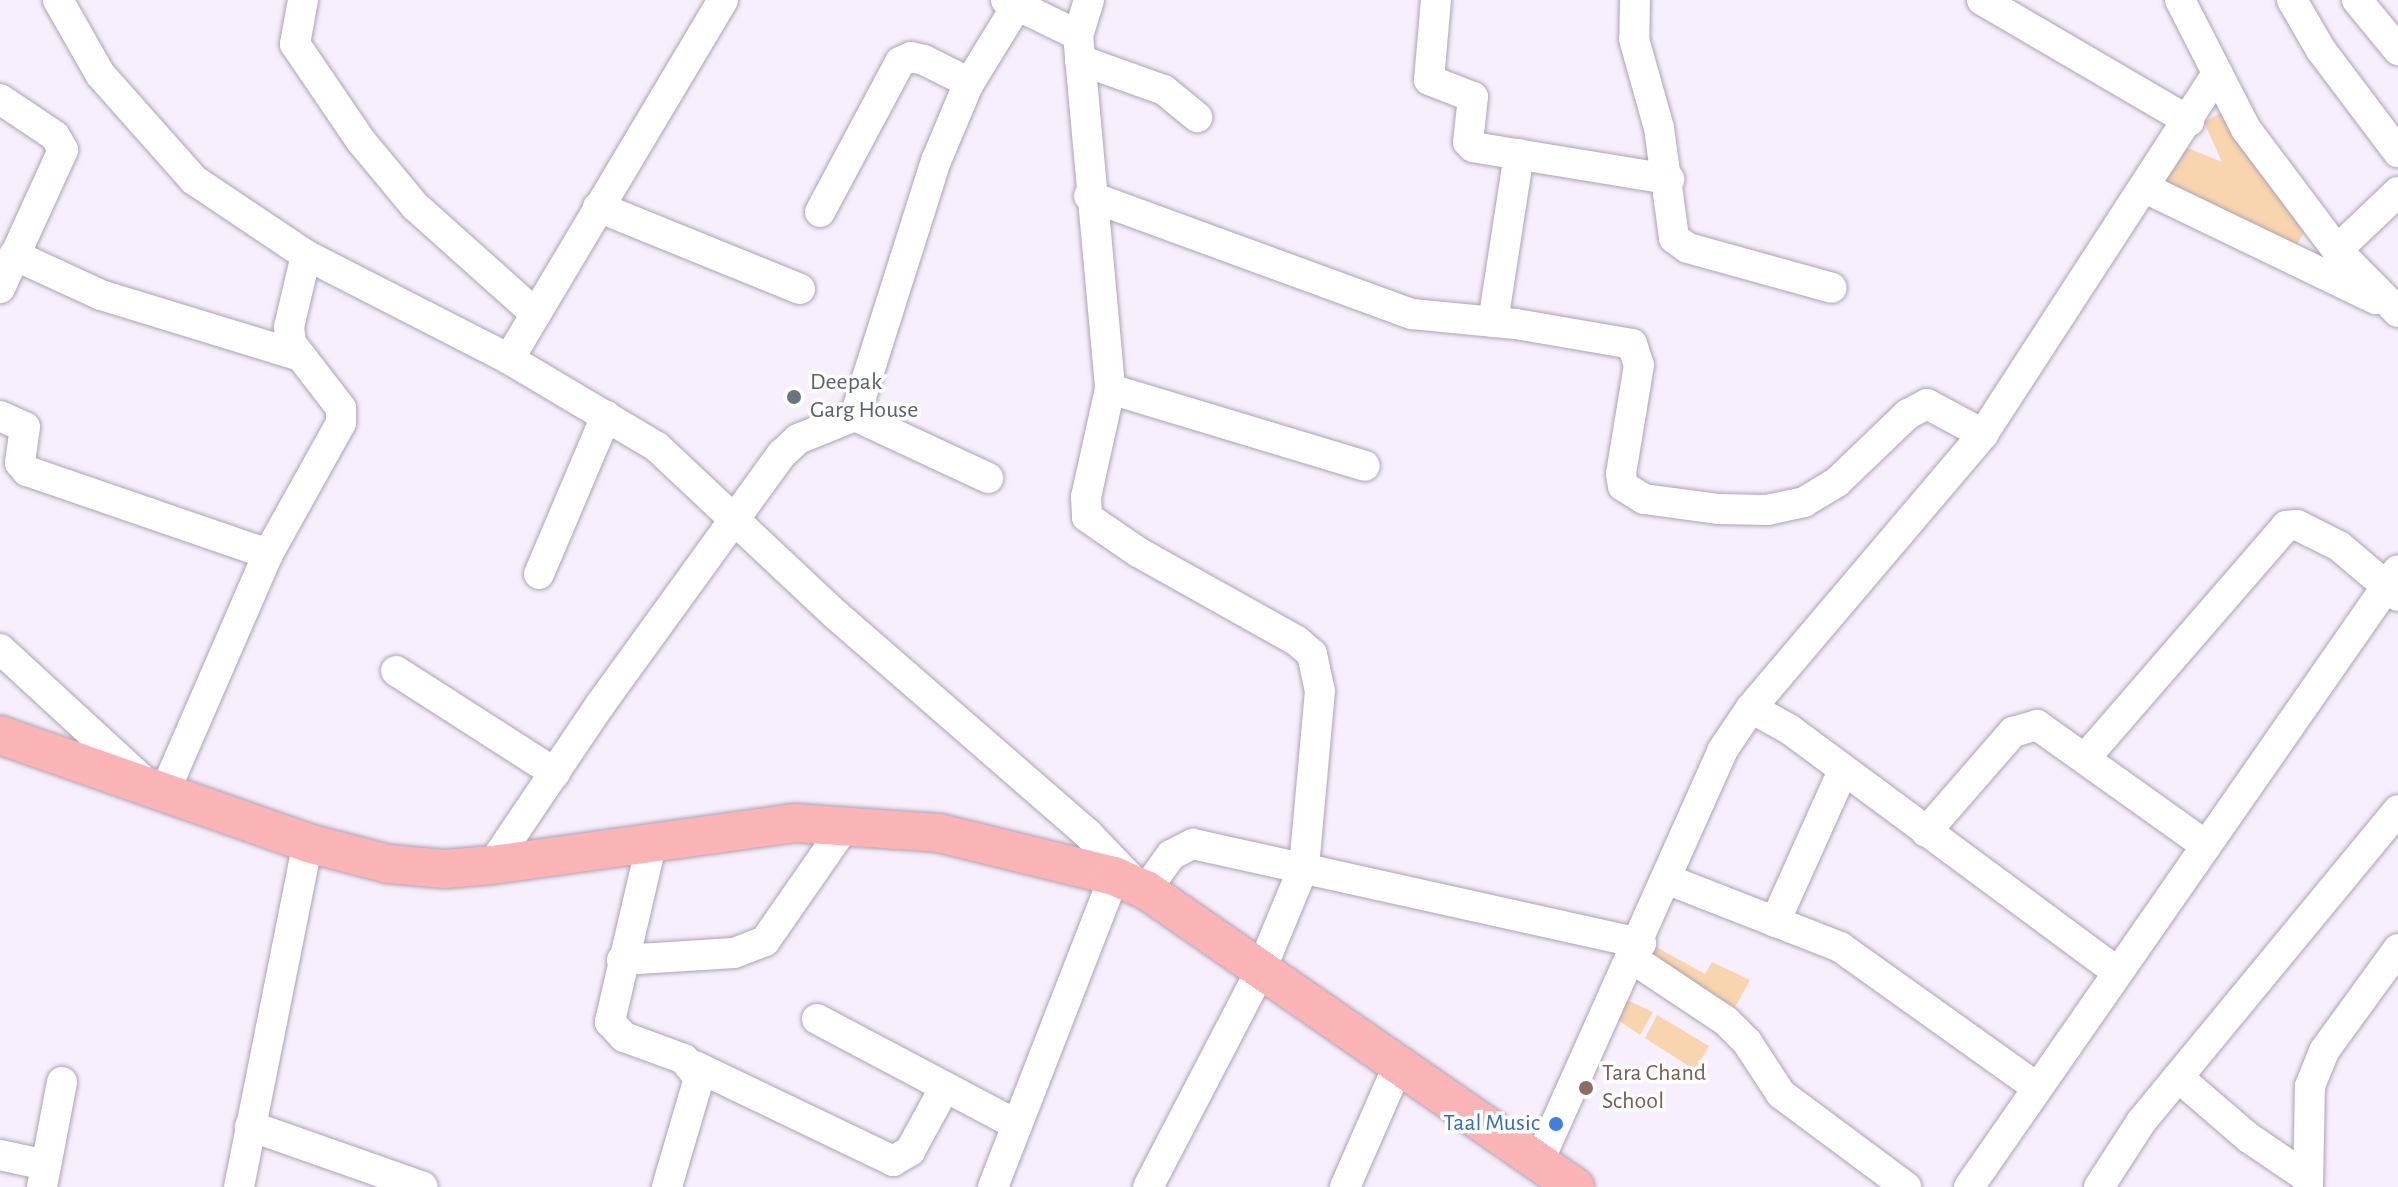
<!DOCTYPE html>
<html>
<head>
<meta charset="utf-8">
<style>
  body { margin:0 }
  #map { position:relative; width:2398px; height:1187px; overflow:hidden; background:#f8effd; font-family:"Alegreya Sans",sans-serif }
  div>[style] { position:absolute }
  .building>* { inset:0; background:#f8d5ae }
  .roads { filter:drop-shadow(0 0 2px #ada2b3) drop-shadow(0 0 2px #ada2b3) }
  .minor>* { height:30px; margin:-15px; padding:0 15px; transform-origin:15px; border-radius:15px; background:#fff }
  .major>* { height:38px; margin:-19px; padding:0 19px; transform-origin:19px; border-radius:19px; background:#fbb4b6 }
  .dots>* { width:22px; height:22px; translate:-50% -50%; box-sizing:border-box; border:4px solid #fff; border-radius:50% }
  span { translate:-50% -50%; white-space:nowrap; text-align:center; line-height:1.15; -webkit-text-stroke:7px #fff; paint-order:stroke }
  .worship-label { font-size:24px; color:#5b616d }
  .left { translate:0 -50%; text-align:left }
  .education-label { font-size:24px; color:#785e54 }
  .shop-label { font-size:24px; color:#366cbe }
  .right { translate:-100% -50%; text-align:right }
</style>
</head>
<body>
<div id="map">
  <div class="building">
    <div style="clip-path:polygon(2224px 111px,2304px 233px,2292px 252px,2164px 180px,2183px 146px,2222px 162px,2204px 122px)"></div>
    <div style="clip-path:polygon(1649px 943px,1705px 974px,1712px 962px,1750px 980px,1735px 1007px,1643px 954px)"></div>
    <div style="clip-path:polygon(1625px 999px,1653px 1012px,1640px 1035px,1615px 1018px)"></div>
    <div style="clip-path:polygon(1657px 1015px,1709px 1046px,1695px 1070px,1645px 1038px)"></div>
  </div>
  <div class="roads">
    <div class="minor">
      <div style="left:58px;top:0;width:85px;rotate:60.4deg"></div>
      <div style="left:100px;top:74px;width:142px;rotate:48.4deg"></div>
      <div style="left:194px;top:180px;width:135px;rotate:33.8deg"></div>
      <div style="left:306px;top:255px;width:228px;rotate:27.1deg"></div>
      <div style="left:509px;top:359px;width:172px;rotate:30.7deg"></div>
      <div style="left:657px;top:447px;width:245px;rotate:43.2deg"></div>
      <div style="left:836px;top:615px;width:332px;rotate:41deg"></div>
      <div style="left:1087px;top:833px;width:69px;rotate:46.2deg"></div>
      <div style="left:303px;top:0;width:45px;rotate:100.3deg"></div>
      <div style="left:295px;top:44px;width:117px;rotate:55.8deg"></div>
      <div style="left:361px;top:141px;width:85px;rotate:50.3deg"></div>
      <div style="left:415px;top:206px;width:162px;rotate:41.8deg"></div>
      <div style="left:1006px;top:0;width:80px;rotate:25.9deg"></div>
      <div style="left:1089px;top:0;width:37px;rotate:107deg"></div>
      <div style="left:1078px;top:35px;width:355px;rotate:84.8deg"></div>
      <div style="left:1110px;top:389px;width:111px;rotate:102.5deg"></div>
      <div style="left:1086px;top:497px;width:20px;rotate:87deg"></div>
      <div style="left:1087px;top:517px;width:62px;rotate:34.5deg"></div>
      <div style="left:1138px;top:552px;width:182px;rotate:29.2deg"></div>
      <div style="left:1297px;top:641px;width:20px;rotate:41deg"></div>
      <div style="left:1312px;top:654px;width:38px;rotate:78deg"></div>
      <div style="left:1320px;top:691px;width:176px;rotate:95.2deg"></div>
      <div style="left:1304px;top:866px;width:113px;rotate:112.5deg"></div>
      <div style="left:1261px;top:970px;width:245px;rotate:117.5deg"></div>
      <div style="left:1436px;top:0;width:80px;rotate:95deg"></div>
      <div style="left:1429px;top:80px;width:47px;rotate:21.1deg"></div>
      <div style="left:1473px;top:97px;width:45px;rotate:96.3deg"></div>
      <div style="left:1468px;top:142px;width:7px;rotate:45deg"></div>
      <div style="left:1473px;top:147px;width:199px;rotate:9.3deg"></div>
      <div style="left:1635px;top:0;width:39px;rotate:91deg"></div>
      <div style="left:1634px;top:39px;width:92px;rotate:74.3deg"></div>
      <div style="left:1659px;top:128px;width:111px;rotate:82.2deg"></div>
      <div style="left:1674px;top:238px;width:17px;rotate:36deg"></div>
      <div style="left:1688px;top:248px;width:149px;rotate:15.5deg"></div>
      <div style="left:1982px;top:0;width:240px;rotate:30.3deg"></div>
      <div style="left:2180px;top:0;width:145px;rotate:62.9deg"></div>
      <div style="left:2246px;top:129px;width:151px;rotate:53.1deg"></div>
      <div style="left:2337px;top:250px;width:87px;rotate:45.5deg"></div>
      <div style="left:2292px;top:0;width:58px;rotate:59.9deg"></div>
      <div style="left:2321px;top:50px;width:128px;rotate:53deg"></div>
      <div style="left:2357px;top:0;width:65px;rotate:50.6deg"></div>
      <div style="left:1080px;top:60px;width:89px;rotate:19.7deg"></div>
      <div style="left:1164px;top:90px;width:43px;rotate:39.3deg"></div>
      <div style="left:0;top:99px;width:66px;rotate:33.9deg"></div>
      <div style="left:55px;top:136px;width:16px;rotate:60deg"></div>
      <div style="left:63px;top:150px;width:152px;rotate:114.5deg"></div>
      <div style="left:2147px;top:189px;width:254px;rotate:25.7deg"></div>
      <div style="left:1089px;top:196px;width:344px;rotate:20.1deg"></div>
      <div style="left:1412px;top:314px;width:104px;rotate:5.5deg"></div>
      <div style="left:1516px;top:324px;width:118px;rotate:9.8deg"></div>
      <div style="left:1632px;top:344px;width:22px;rotate:72deg"></div>
      <div style="left:1639px;top:365px;width:110px;rotate:99.4deg"></div>
      <div style="left:1621px;top:474px;width:12px;rotate:81deg"></div>
      <div style="left:1623px;top:486px;width:25px;rotate:32deg"></div>
      <div style="left:1644px;top:499px;width:76px;rotate:7.6deg"></div>
      <div style="left:1719px;top:509px;width:48px;rotate:1.2deg"></div>
      <div style="left:1767px;top:510px;width:38px;rotate:-12deg"></div>
      <div style="left:1804px;top:502px;width:39px;rotate:-31deg"></div>
      <div style="left:1837px;top:482px;width:98px;rotate:-43.8deg"></div>
      <div style="left:1908px;top:414px;width:21px;rotate:-28deg"></div>
      <div style="left:1927px;top:404px;width:64px;rotate:28.2deg"></div>
      <div style="left:598px;top:207px;width:218px;rotate:22.1deg"></div>
      <div style="left:820px;top:212px;width:170px;rotate:-61.9deg"></div>
      <div style="left:900px;top:62px;width:12px;rotate:-24deg"></div>
      <div style="left:911px;top:57px;width:13px;rotate:13deg"></div>
      <div style="left:924px;top:60px;width:51px;rotate:26.6deg"></div>
      <div style="left:2337px;top:250px;width:84px;rotate:-43.6deg"></div>
      <div style="left:14px;top:255px;width:96px;rotate:24.7deg"></div>
      <div style="left:101px;top:295px;width:202px;rotate:17deg"></div>
      <div style="left:1493px;top:322px;width:170px;rotate:-81.2deg"></div>
      <div style="left:509px;top:359px;width:418px;rotate:-59.2deg"></div>
      <div style="left:1110px;top:389px;width:266px;rotate:16.8deg"></div>
      <div style="left:0;top:416px;width:27px;rotate:24deg"></div>
      <div style="left:25px;top:427px;width:36px;rotate:98deg"></div>
      <div style="left:20px;top:463px;width:11px;rotate:49deg"></div>
      <div style="left:27px;top:471px;width:255px;rotate:19deg"></div>
      <div style="left:855px;top:416px;width:147px;rotate:25deg"></div>
      <div style="left:539px;top:574px;width:172px;rotate:-67deg"></div>
      <div style="left:0;top:649px;width:200px;rotate:42.6deg"></div>
      <div style="left:396px;top:671px;width:189px;rotate:32.7deg"></div>
      <div style="left:1751px;top:708px;width:43px;rotate:28.9deg"></div>
      <div style="left:1789px;top:729px;width:407px;rotate:36.5deg"></div>
      <div style="left:2087px;top:756px;width:304px;rotate:-49.1deg"></div>
      <div style="left:2286px;top:526px;width:11px;rotate:-5deg"></div>
      <div style="left:2297px;top:525px;width:47px;rotate:26.6deg"></div>
      <div style="left:2339px;top:546px;width:77px;rotate:40.3deg"></div>
      <div style="left:165px;top:791px;width:258px;rotate:-66.5deg"></div>
      <div style="left:268px;top:554px;width:150px;rotate:-60.9deg"></div>
      <div style="left:341px;top:423px;width:15px;rotate:-90deg"></div>
      <div style="left:341px;top:408px;width:82px;rotate:-127.6deg"></div>
      <div style="left:291px;top:343px;width:16px;rotate:-97deg"></div>
      <div style="left:289px;top:327px;width:74px;rotate:-76.7deg"></div>
      <div style="left:1926px;top:832px;width:133px;rotate:-49deg"></div>
      <div style="left:2013px;top:732px;width:25px;rotate:-16deg"></div>
      <div style="left:2037px;top:725px;width:205px;rotate:35.5deg"></div>
      <div style="left:652px;top:841px;width:186px;rotate:103.1deg"></div>
      <div style="left:610px;top:1022px;width:21px;rotate:47deg"></div>
      <div style="left:624px;top:1037px;width:64px;rotate:20.1deg"></div>
      <div style="left:684px;top:1059px;width:24px;rotate:52deg"></div>
      <div style="left:699px;top:1078px;width:114px;rotate:106.4deg"></div>
      <div style="left:492px;top:865px;width:193px;rotate:-56deg"></div>
      <div style="left:600px;top:705px;width:310px;rotate:-54.1deg"></div>
      <div style="left:782px;top:454px;width:22px;rotate:-43deg"></div>
      <div style="left:798px;top:439px;width:61px;rotate:-22deg"></div>
      <div style="left:855px;top:416px;width:268px;rotate:-72.4deg"></div>
      <div style="left:936px;top:161px;width:82px;rotate:-67.2deg"></div>
      <div style="left:968px;top:85px;width:92px;rotate:-58.4deg"></div>
      <div style="left:1666px;top:879px;width:187px;rotate:21.3deg"></div>
      <div style="left:1840px;top:947px;width:239px;rotate:35.5deg"></div>
      <div style="left:1146px;top:890px;width:43px;rotate:-54.5deg"></div>
      <div style="left:1171px;top:855px;width:25px;rotate:-27deg"></div>
      <div style="left:1193px;top:844px;width:459px;rotate:12.5deg"></div>
      <div style="left:1775px;top:922px;width:166px;rotate:-65.8deg"></div>
      <div style="left:1633px;top:959px;width:112px;rotate:33.7deg"></div>
      <div style="left:1726px;top:1021px;width:30px;rotate:45deg"></div>
      <div style="left:1747px;top:1042px;width:62px;rotate:56.8deg"></div>
      <div style="left:1781px;top:1094px;width:156px;rotate:36.6deg"></div>
      <div style="left:622px;top:960px;width:112px;rotate:-3.6deg"></div>
      <div style="left:734px;top:953px;width:33px;rotate:-21deg"></div>
      <div style="left:765px;top:941px;width:140px;rotate:-55.2deg"></div>
      <div style="left:817px;top:1019px;width:226px;rotate:27.9deg"></div>
      <div style="left:695px;top:1066px;width:220px;rotate:25.6deg"></div>
      <div style="left:893px;top:1161px;width:20px;rotate:-30deg"></div>
      <div style="left:910px;top:1151px;width:73px;rotate:-61.3deg"></div>
      <div style="left:2178px;top:1077px;width:94px;rotate:40.7deg"></div>
      <div style="left:2249px;top:1138px;width:71px;rotate:34.1deg"></div>
      <div style="left:250px;top:1126px;width:183px;rotate:19.4deg"></div>
      <div style="left:0;top:1155px;width:47px;rotate:12.3deg"></div>
      <div style="left:1539px;top:1161px;width:449px;rotate:-65.9deg"></div>
      <div style="left:1722px;top:751px;width:52px;rotate:-56deg"></div>
      <div style="left:1751px;top:708px;width:359px;rotate:-49.7deg"></div>
      <div style="left:1983px;top:434px;width:430px;rotate:-57deg"></div>
      <div style="left:42px;top:1187px;width:107px;rotate:-79.2deg"></div>
      <div style="left:239px;top:1187px;width:351px;rotate:-78.7deg"></div>
      <div style="left:993px;top:1187px;width:334px;rotate:-68.7deg"></div>
      <div style="left:1345px;top:1187px;width:137px;rotate:-66.3deg"></div>
      <div style="left:1969px;top:1187px;width:751px;rotate:-55.19deg"></div>
      <div style="left:2099px;top:1187px;width:77px;rotate:-57.1deg"></div>
      <div style="left:2141px;top:1122px;width:404px;rotate:-50.5deg"></div>
      <div style="left:2308px;top:1187px;width:101px;rotate:-88.9deg"></div>
      <div style="left:2310px;top:1086px;width:38px;rotate:-68deg"></div>
      <div style="left:2324px;top:1051px;width:126px;rotate:-54deg"></div>
    </div>
    <div class="major">
      <div style="left:0;top:735px;width:326px;rotate:19.3deg"></div>
      <div style="left:308px;top:843px;width:84px;rotate:14.5deg"></div>
      <div style="left:389px;top:864px;width:56px;rotate:5.1deg"></div>
      <div style="left:445px;top:869px;width:47px;rotate:-4.9deg"></div>
      <div style="left:492px;top:865px;width:305px;rotate:-7.9deg"></div>
      <div style="left:794px;top:823px;width:145px;rotate:3.9deg"></div>
      <div style="left:939px;top:833px;width:180px;rotate:13.8deg"></div>
      <div style="left:1114px;top:876px;width:35px;rotate:24deg"></div>
      <div style="left:1146px;top:890px;width:522px;rotate:34.7deg"></div>
    </div>
  </div>
  <div class="dots">
    <div style="left:794px;top:397px;background:#6b7280"></div>
    <div style="left:1586px;top:1088px;background:#8d6e63"></div>
    <div style="left:1556px;top:1124px;background:#3f7fe0"></div>
  </div>
  <div class="worship-label">
    <span class="left" style="left:810px;top:397px">Deepak<br>Garg House</span>
  </div>
  <div class="education-label">
    <span class="left" style="left:1602px;top:1088px">Tara Chand<br>School</span>
  </div>
  <div class="shop-label">
    <span class="right" style="left:1540px;top:1124px">Taal Music</span>
  </div>
</div>
</body>
</html>
